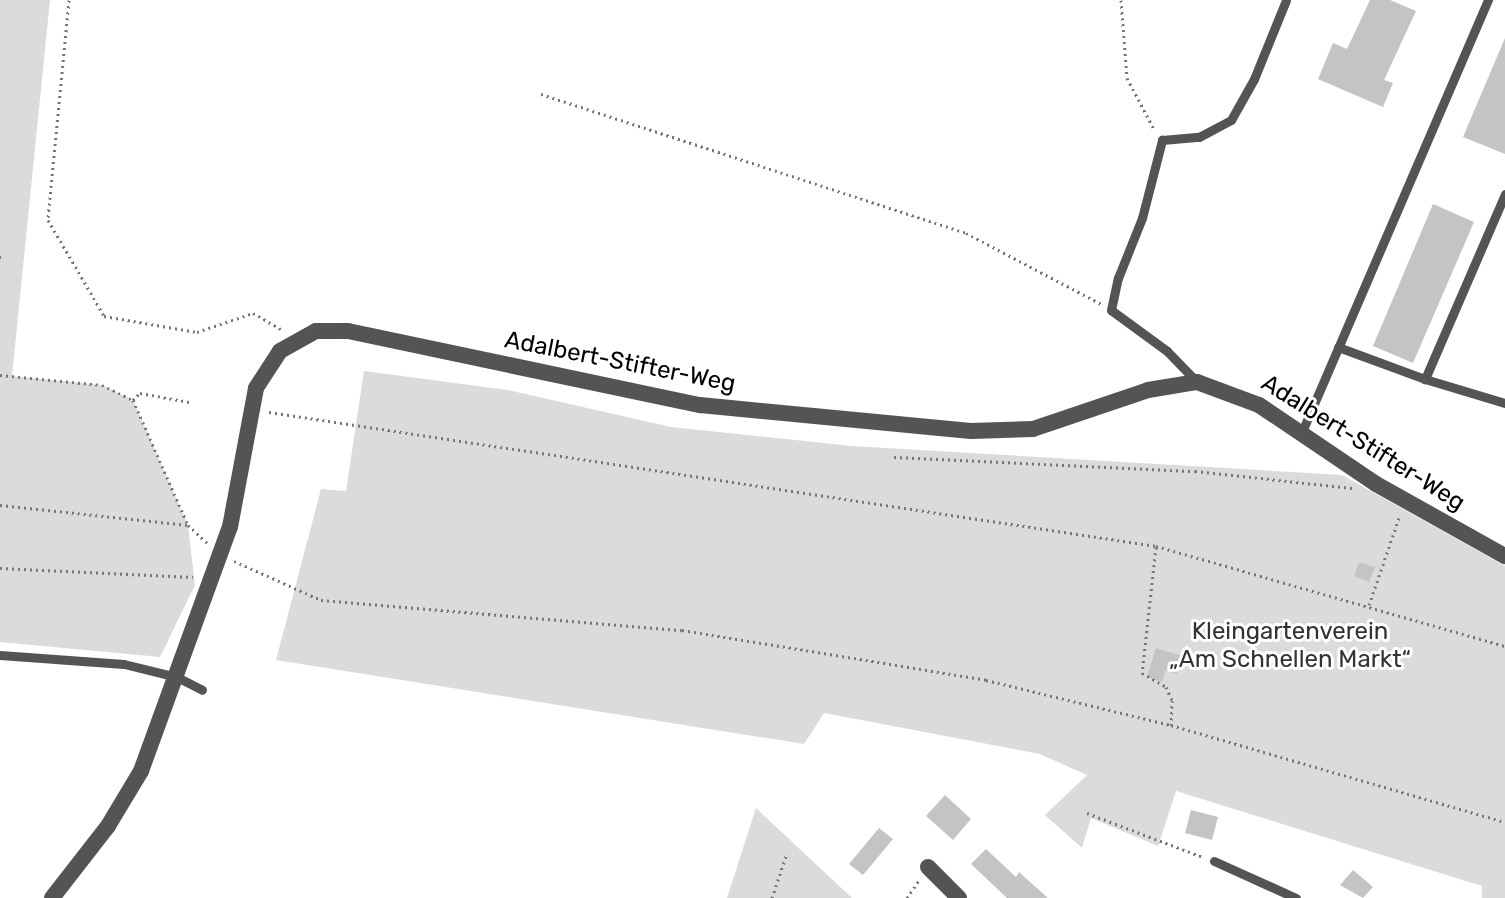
<!DOCTYPE html>
<html>
<head>
<meta charset="utf-8">
<style>
  body { margin:0 }
  #map { position:relative; width:1505px; height:898px; overflow:hidden; background:#fff; font-family:Rubik,sans-serif }
  div>[style] { position:absolute }
  .green>* { inset:0; background:#dbdbdb }
  .building>* { inset:0; background:#c4c4c4 }
  .path>* { height:3px; margin-top:-1.5px; transform-origin:0; background:repeating-linear-gradient(90deg,#767676 0 2px,transparent 0 6px) }
  .service>* { height:9px; margin:-4.5px; padding:0 4.5px; transform-origin:4.5px; border-radius:4.5px; background:#545454 }
  .minor>* { height:16px; margin:-8px; padding:0 8px; transform-origin:8px; border-radius:8px; background:#545454 }
  span { translate:-50% -50%; white-space:nowrap; text-align:center; line-height:1.15; -webkit-text-stroke:6px #fff; paint-order:stroke }
  .street-label { font-size:24px; color:#000 }
  .park-label { font-size:24px; color:#323232 }
</style>
</head>
<body>
<div id="map">
  <div class="green">
    <div style="clip-path:polygon(0 0,50px 0,12px 376px,102px 385px,133px 400px,188px 525px,195px 585px,160px 657px,0 642px)"></div>
    <div style="clip-path:polygon(364px 371px,508px 390px,671px 427px,852px 446px,1342px 475px,1505px 566px,1505px 898px,1482px 898px,1482px 886px,1176px 791px,1158px 846px,1091px 818px,1082px 848px,1045px 815px,1087px 775px,1040px 754px,824px 713px,804px 744px,276px 660px,321px 489px,346px 491px)"></div>
    <div style="clip-path:polygon(756px 808px,852px 898px,727px 898px)"></div>
  </div>
  <div class="building">
    <div style="clip-path:polygon(1370px 0,1390px 0,1416px 11px,1384px 80px,1393px 83px,1383px 107px,1318px 79px,1333px 43px,1347px 49px)"></div>
    <div style="clip-path:polygon(1505px 38px,1505px 154px,1463px 137px)"></div>
    <div style="clip-path:polygon(1433px 204px,1474px 222px,1413px 363px,1373px 346px)"></div>
    <div style="clip-path:polygon(1359px 562px,1375px 567px,1369px 582px,1354px 576px)"></div>
    <div style="clip-path:polygon(1156px 648px,1182px 656px,1177px 674px,1166px 670px,1162px 682px,1147px 677px)"></div>
    <div style="clip-path:polygon(945px 795px,971px 819px,953px 840px,926px 816px)"></div>
    <div style="clip-path:polygon(1191px 810px,1218px 817px,1212px 840px,1185px 833px)"></div>
    <div style="clip-path:polygon(879px 828px,893px 839px,863px 875px,849px 864px)"></div>
    <div style="clip-path:polygon(986px 849px,1016px 877px,1019px 872px,1048px 898px,1007px 898px,971px 864px)"></div>
    <div style="clip-path:polygon(1353px 870px,1373px 887px,1363px 898px,1340px 885px)"></div>
  </div>
  <div class="path">
    <div style="left:69px;top:0;width:221px;rotate:95.5deg"></div>
    <div style="left:48px;top:220px;width:111px;rotate:59.7deg"></div>
    <div style="left:104px;top:316px;width:94px;rotate:9.8deg"></div>
    <div style="left:197px;top:332px;width:59px;rotate:-18.7deg"></div>
    <div style="left:253px;top:313px;width:36px;rotate:30deg"></div>
    <div style="left:1121px;top:0;width:78px;rotate:85.6deg"></div>
    <div style="left:1127px;top:78px;width:58px;rotate:62.1deg"></div>
    <div style="left:541px;top:94px;width:447px;rotate:18.1deg"></div>
    <div style="left:966px;top:233px;width:153px;rotate:27.7deg"></div>
    <div style="left:0;top:257px;width:1px"></div>
    <div style="left:0;top:375px;width:102px;rotate:5.6deg"></div>
    <div style="left:102px;top:385px;width:34px;rotate:26deg"></div>
    <div style="left:133px;top:400px;width:137px;rotate:66.3deg"></div>
    <div style="left:133px;top:400px;width:10px;rotate:-45deg"></div>
    <div style="left:140px;top:393px;width:50px;rotate:10.4deg"></div>
    <div style="left:269px;top:412px;width:897px;rotate:8.59deg"></div>
    <div style="left:1156px;top:546px;width:363px;rotate:16deg"></div>
    <div style="left:894px;top:457px;width:301px;rotate:2.7deg"></div>
    <div style="left:1195px;top:471px;width:158px;rotate:6.2deg"></div>
    <div style="left:0;top:505px;width:189px;rotate:6.1deg"></div>
    <div style="left:188px;top:525px;width:26px;rotate:43deg"></div>
    <div style="left:1156px;top:547px;width:127px;rotate:96.3deg"></div>
    <div style="left:1142px;top:673px;width:28px;rotate:30deg"></div>
    <div style="left:1166px;top:687px;width:14px;rotate:65deg"></div>
    <div style="left:1172px;top:700px;width:25px;rotate:92deg"></div>
    <div style="left:234px;top:561px;width:95px;rotate:24.1deg"></div>
    <div style="left:321px;top:600px;width:362px;rotate:4.8deg"></div>
    <div style="left:682px;top:630px;width:308px;rotate:9.3deg"></div>
    <div style="left:986px;top:680px;width:190px;rotate:13.7deg"></div>
    <div style="left:1171px;top:725px;width:348px;rotate:16.2deg"></div>
    <div style="left:0;top:568px;width:193px;rotate:2.7deg"></div>
    <div style="left:1369px;top:605px;width:95px;rotate:-71deg"></div>
    <div style="left:1087px;top:813px;width:124px;rotate:20.8deg"></div>
    <div style="left:772px;top:898px;width:47px;rotate:-71.6deg"></div>
    <div style="left:907px;top:898px;width:22px;rotate:-56deg"></div>
  </div>
  <div class="service">
    <div style="left:1505px;top:194px;width:202px;rotate:113.4deg"></div>
    <div style="left:1425px;top:379px;width:84px;rotate:16.7deg"></div>
    <div style="left:1338px;top:347px;width:93px;rotate:20.2deg"></div>
    <div style="left:1197px;top:382px;width:43px;rotate:-134.1deg"></div>
    <div style="left:1167px;top:351px;width:69px;rotate:-143.8deg"></div>
    <div style="left:1111px;top:310px;width:33px;rotate:-78deg"></div>
    <div style="left:1118px;top:278px;width:65px;rotate:-68.2deg"></div>
    <div style="left:1142px;top:218px;width:81px;rotate:-75.6deg"></div>
    <div style="left:1162px;top:140px;width:37px;rotate:-5deg"></div>
    <div style="left:1199px;top:137px;width:36px;rotate:-28deg"></div>
    <div style="left:1231px;top:120px;width:47px;rotate:-60.7deg"></div>
    <div style="left:1254px;top:79px;width:85px;rotate:-67.9deg"></div>
    <div style="left:1301px;top:434px;width:473px;rotate:-66.7deg"></div>
    <div style="left:0;top:655px;width:124px;rotate:4.2deg"></div>
    <div style="left:124px;top:664px;width:55px;rotate:13.8deg"></div>
    <div style="left:177px;top:677px;width:28px;rotate:27deg"></div>
    <div style="left:1214px;top:861px;width:90px;rotate:24.3deg"></div>
  </div>
  <div class="minor">
    <div style="left:928px;top:867px;width:44px;rotate:45deg"></div>
    <div style="left:52px;top:898px;width:91px;rotate:-52.1deg"></div>
    <div style="left:108px;top:826px;width:64px;rotate:-59deg"></div>
    <div style="left:141px;top:771px;width:260px;rotate:-70deg"></div>
    <div style="left:230px;top:527px;width:141px;rotate:-79.4deg"></div>
    <div style="left:256px;top:388px;width:44px;rotate:-57deg"></div>
    <div style="left:280px;top:351px;width:41px;rotate:-29.1deg"></div>
    <div style="left:316px;top:331px;width:32px"></div>
    <div style="left:348px;top:331px;width:360px;rotate:11.9deg"></div>
    <div style="left:700px;top:405px;width:272px;rotate:5.5deg"></div>
    <div style="left:971px;top:431px;width:62px;rotate:-1.8deg"></div>
    <div style="left:1033px;top:429px;width:121px;rotate:-18.7deg"></div>
    <div style="left:1148px;top:390px;width:50px;rotate:-9.3deg"></div>
    <div style="left:1197px;top:382px;width:66px;rotate:20.4deg"></div>
    <div style="left:1259px;top:405px;width:141px;rotate:34deg"></div>
    <div style="left:1376px;top:484px;width:148px;rotate:29.2deg"></div>
  </div>
  <div class="street-label">
    <span style="left:620px;top:362px;rotate:11deg">Adalbert-Stifter-Weg</span>
    <span style="left:1363px;top:443px;rotate:32deg">Adalbert-Stifter-Weg</span>
  </div>
  <div class="park-label">
    <span style="left:1290px;top:646px">Kleingartenverein<br>„Am Schnellen Markt“</span>
  </div>
</div>
</body>
</html>
